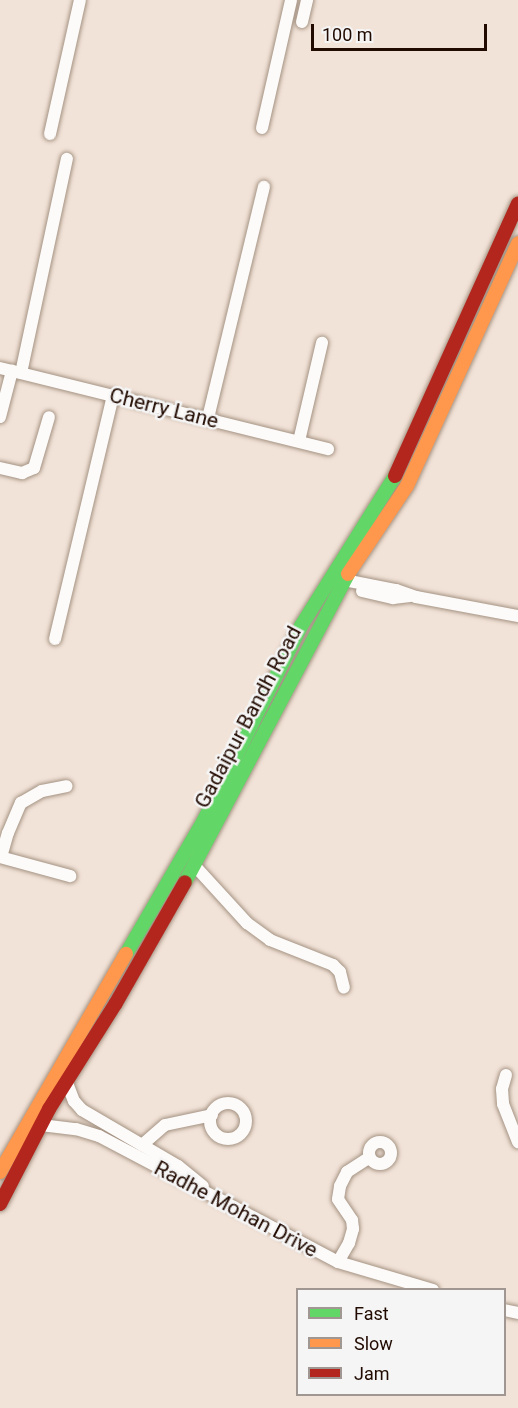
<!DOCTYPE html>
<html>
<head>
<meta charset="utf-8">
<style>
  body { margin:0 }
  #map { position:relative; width:518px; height:1408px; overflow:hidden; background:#f2e3d8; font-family:Roboto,sans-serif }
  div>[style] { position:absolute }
  .roads { filter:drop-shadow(0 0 2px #a49383) drop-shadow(0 0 2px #a49383) }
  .street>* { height:12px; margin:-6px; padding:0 6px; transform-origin:6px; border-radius:6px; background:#fdfbf9 }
  .street>.ring { margin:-6px; padding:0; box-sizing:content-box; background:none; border:12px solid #fdfbf9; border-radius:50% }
  .fast>* { height:14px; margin:-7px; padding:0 7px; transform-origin:7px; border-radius:7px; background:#63d668 }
  .slow>* { height:14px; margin:-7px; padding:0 7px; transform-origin:7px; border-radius:7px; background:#ff974d }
  .jam>* { height:14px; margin:-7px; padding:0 7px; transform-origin:7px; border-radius:7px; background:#b3261e }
  span { translate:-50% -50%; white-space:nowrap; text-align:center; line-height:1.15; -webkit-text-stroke:5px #f5f5f5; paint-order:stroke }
  .street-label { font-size:21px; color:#210a00 }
  .legend { position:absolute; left:296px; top:1288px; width:210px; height:108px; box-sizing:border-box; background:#f5f5f5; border:2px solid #a09793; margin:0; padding:8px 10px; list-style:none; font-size:18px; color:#210a00 }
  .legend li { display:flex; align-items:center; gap:12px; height:30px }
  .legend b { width:30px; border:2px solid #a09793 }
  .scale { position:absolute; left:311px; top:24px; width:176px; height:27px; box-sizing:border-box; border:3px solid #210a00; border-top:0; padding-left:8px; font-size:18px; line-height:21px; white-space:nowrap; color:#210a00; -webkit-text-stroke:4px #f5f5f5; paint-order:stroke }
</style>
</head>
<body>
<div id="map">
  <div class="roads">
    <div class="street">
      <div style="left:302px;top:22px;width:23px;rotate:-77deg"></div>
      <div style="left:262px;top:128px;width:131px;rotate:-77.2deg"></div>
      <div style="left:50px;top:134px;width:137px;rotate:-77.4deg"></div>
      <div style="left:0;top:368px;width:338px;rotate:13.9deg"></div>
      <div style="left:21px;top:373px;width:219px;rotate:-77.9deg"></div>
      <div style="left:0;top:417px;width:48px;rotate:-75.4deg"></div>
      <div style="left:208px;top:418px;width:238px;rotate:-76.4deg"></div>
      <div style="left:299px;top:441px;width:101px;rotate:-76.8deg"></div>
      <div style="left:0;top:468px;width:23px;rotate:13deg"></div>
      <div style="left:22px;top:473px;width:13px;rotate:-23deg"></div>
      <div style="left:34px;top:468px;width:53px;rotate:-73.6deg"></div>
      <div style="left:344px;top:580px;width:53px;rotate:10.9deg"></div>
      <div style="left:396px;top:590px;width:21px;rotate:19deg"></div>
      <div style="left:416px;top:597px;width:104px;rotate:10.6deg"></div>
      <div style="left:362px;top:591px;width:32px;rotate:13deg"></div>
      <div style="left:393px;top:598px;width:17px;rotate:-7deg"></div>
      <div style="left:55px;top:639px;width:251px;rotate:-76.6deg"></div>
      <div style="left:0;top:857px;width:73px;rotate:15.2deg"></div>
      <div style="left:1px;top:857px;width:25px;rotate:-74deg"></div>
      <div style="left:8px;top:833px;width:33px;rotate:-67deg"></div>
      <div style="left:21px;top:803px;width:24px;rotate:-30deg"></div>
      <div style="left:42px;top:791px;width:25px;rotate:-11deg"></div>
      <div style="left:194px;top:865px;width:79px;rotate:47.6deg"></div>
      <div style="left:247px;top:923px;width:29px;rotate:36deg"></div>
      <div style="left:270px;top:940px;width:68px;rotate:21.6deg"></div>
      <div style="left:333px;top:965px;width:10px;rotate:45deg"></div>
      <div style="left:340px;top:972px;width:16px;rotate:76deg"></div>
      <div style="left:506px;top:1075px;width:15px;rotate:106deg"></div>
      <div style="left:502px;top:1089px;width:15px;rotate:86deg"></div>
      <div style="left:503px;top:1104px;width:41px;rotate:68.5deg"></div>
      <div style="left:67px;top:1083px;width:19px;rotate:69deg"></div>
      <div style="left:74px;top:1101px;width:12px;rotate:48deg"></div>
      <div style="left:82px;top:1110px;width:111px;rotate:30.3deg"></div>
      <div style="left:178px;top:1166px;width:32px;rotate:39deg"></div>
      <div class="ring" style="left:210px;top:1103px;width:24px;height:24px"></div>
      <div style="left:41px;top:1125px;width:35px;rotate:7deg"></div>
      <div style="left:76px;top:1129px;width:24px;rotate:17deg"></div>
      <div style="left:99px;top:1136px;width:270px;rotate:27.8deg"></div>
      <div style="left:338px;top:1262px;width:99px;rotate:16.4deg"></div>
      <div class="ring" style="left:369px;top:1142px;width:10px;height:10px"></div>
      <div style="left:142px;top:1145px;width:30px;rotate:-41deg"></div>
      <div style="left:165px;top:1125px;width:48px;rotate:-12deg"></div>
      <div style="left:338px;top:1262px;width:22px;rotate:-60deg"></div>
      <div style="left:349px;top:1243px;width:15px;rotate:-74deg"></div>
      <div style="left:353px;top:1229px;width:9px;rotate:-96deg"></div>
      <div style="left:352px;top:1220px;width:25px;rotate:-124deg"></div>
      <div style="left:338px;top:1199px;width:13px;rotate:-81deg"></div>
      <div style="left:340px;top:1186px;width:16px;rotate:-63deg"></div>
      <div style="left:347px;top:1172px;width:27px;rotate:-33deg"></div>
      <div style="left:504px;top:1310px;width:14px;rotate:12deg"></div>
    </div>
    <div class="fast">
      <div style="left:185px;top:882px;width:348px;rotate:-62.1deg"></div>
      <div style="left:126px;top:954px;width:155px;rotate:-59.8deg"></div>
      <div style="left:204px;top:820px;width:217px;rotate:-63.4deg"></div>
      <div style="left:301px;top:626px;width:177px;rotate:-57.9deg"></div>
    </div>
    <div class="slow">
      <div style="left:348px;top:574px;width:106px;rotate:-56.2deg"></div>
      <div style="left:407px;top:486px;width:267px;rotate:-65.4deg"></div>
      <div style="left:0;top:1172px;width:252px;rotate:-60deg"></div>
    </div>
    <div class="jam">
      <div style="left:395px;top:476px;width:299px;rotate:-65.7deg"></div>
      <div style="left:0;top:1204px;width:107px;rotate:-62.7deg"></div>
      <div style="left:49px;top:1109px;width:125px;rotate:-57.7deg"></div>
      <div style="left:116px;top:1003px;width:139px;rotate:-60.3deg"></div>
    </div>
  </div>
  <div class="street-label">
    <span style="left:164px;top:408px;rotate:14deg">Cherry Lane</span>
    <span style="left:248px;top:717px;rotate:-62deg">Gadaipur Bandh Road</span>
    <span style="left:236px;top:1209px;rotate:28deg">Radhe Mohan Drive</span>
  </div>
  <ul class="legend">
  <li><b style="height:8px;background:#63d668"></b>Fast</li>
  <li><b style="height:8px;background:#ff974d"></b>Slow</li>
  <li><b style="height:8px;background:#b3261e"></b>Jam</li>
  </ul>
  <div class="scale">100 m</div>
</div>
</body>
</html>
